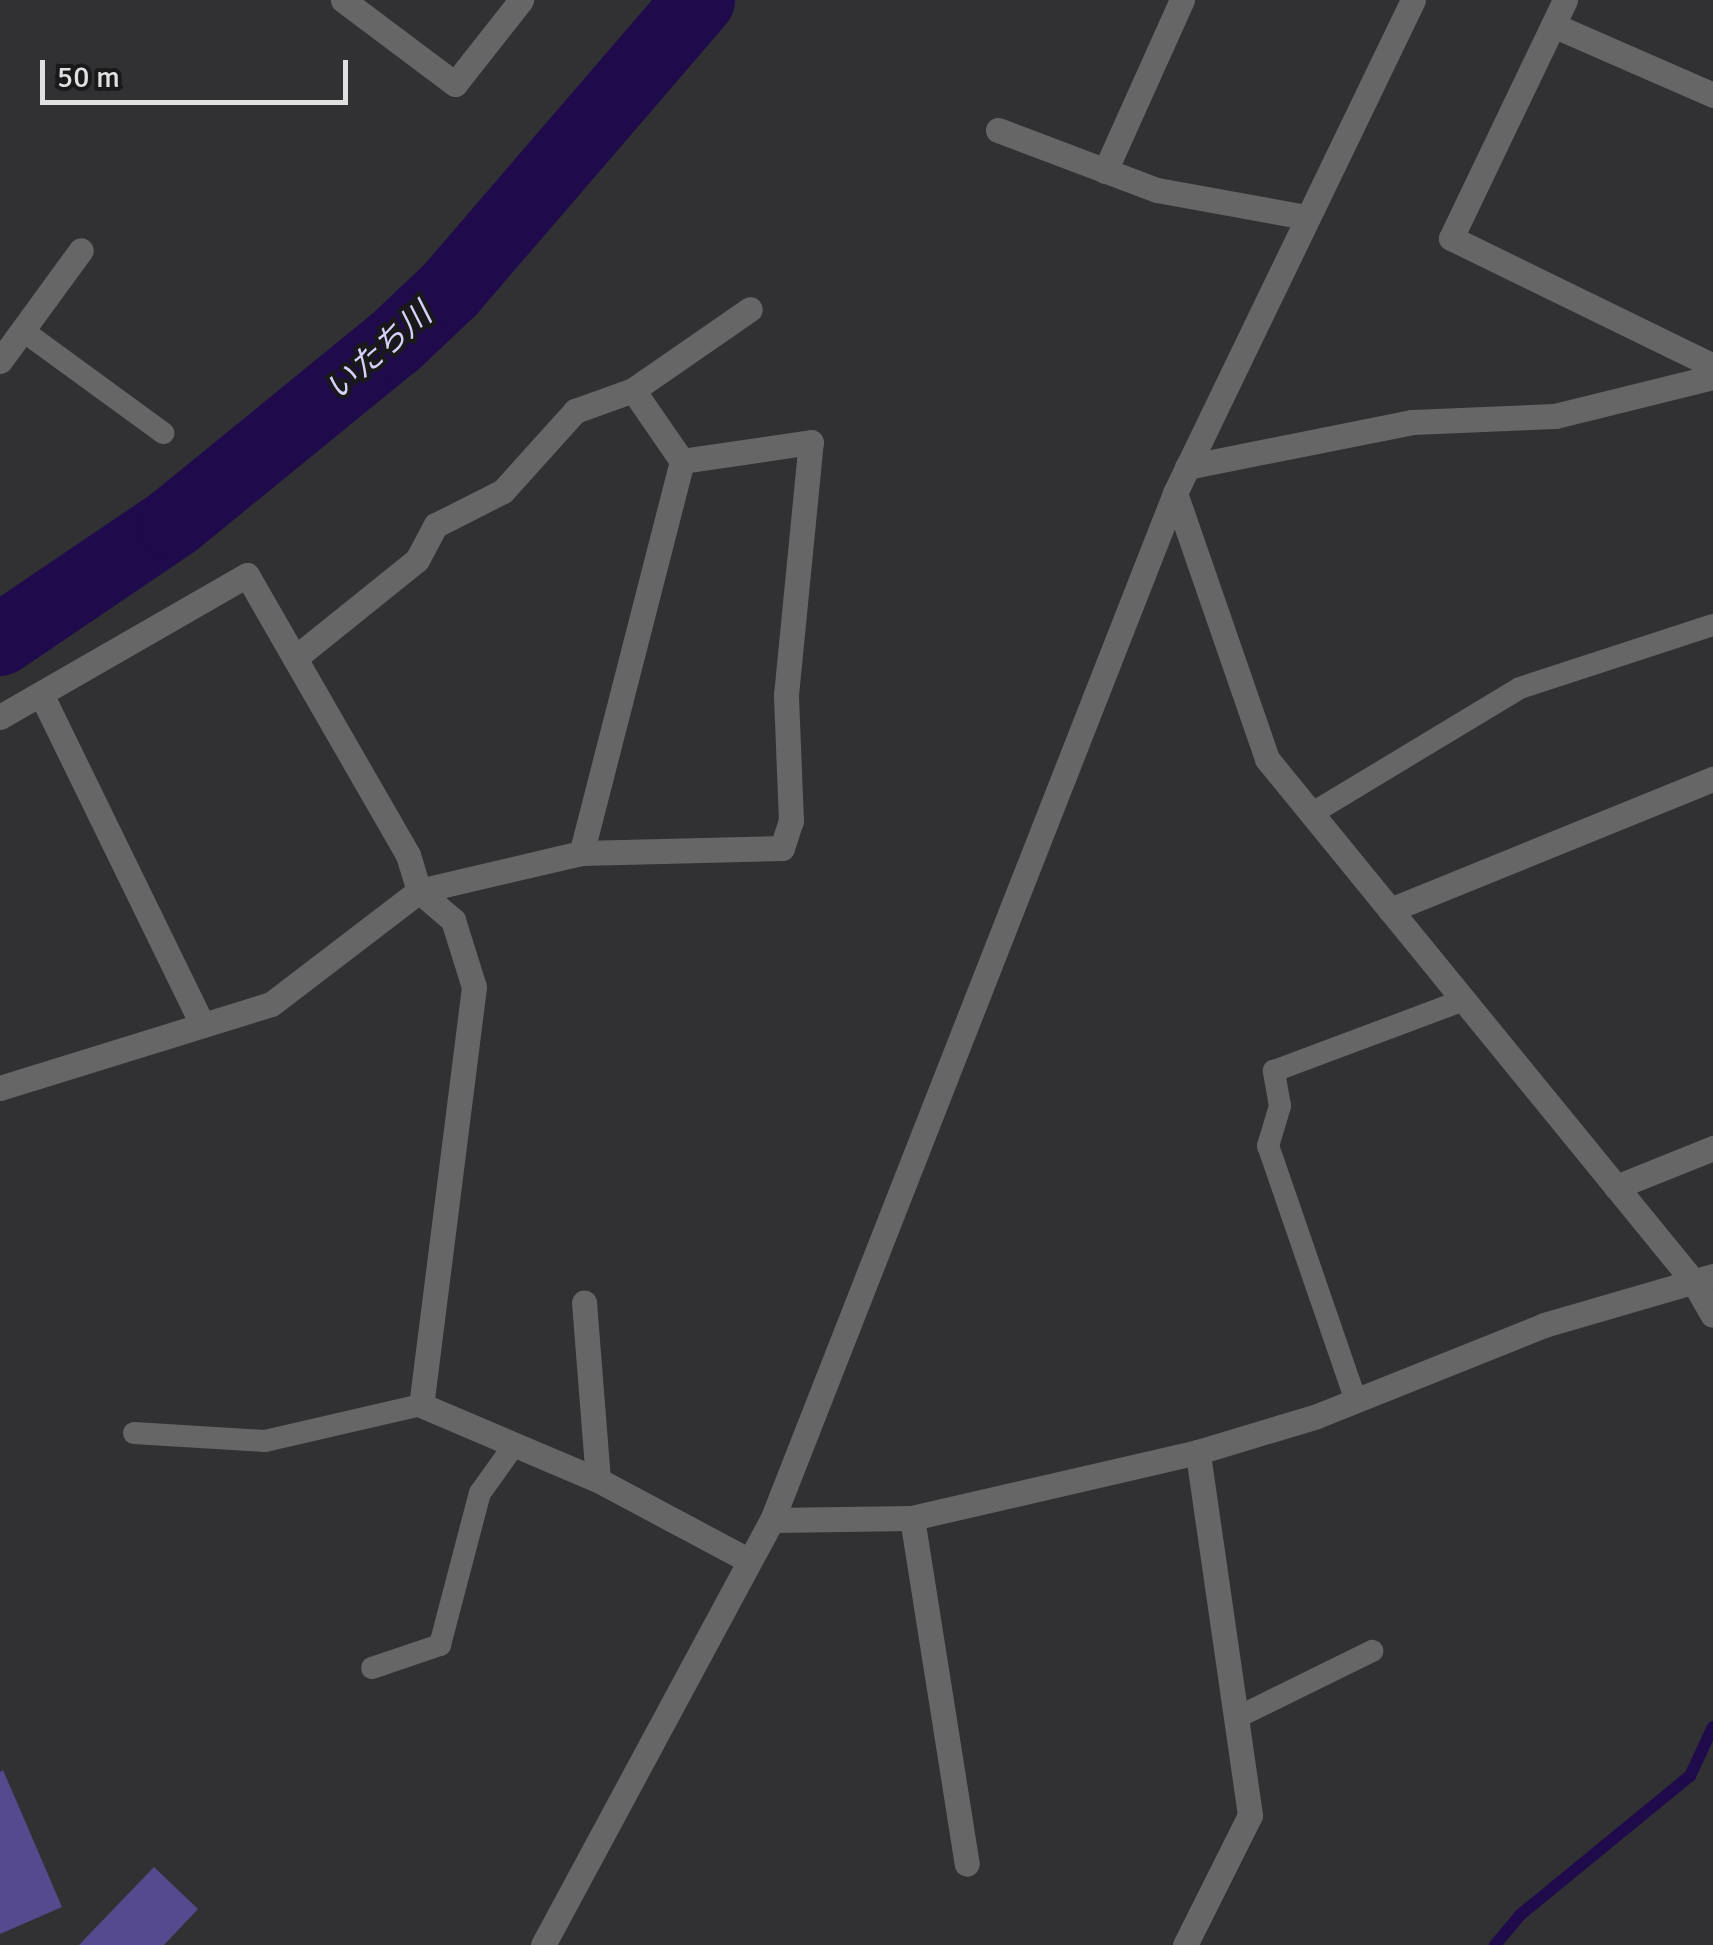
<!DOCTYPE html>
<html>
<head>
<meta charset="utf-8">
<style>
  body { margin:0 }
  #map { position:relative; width:1713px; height:1945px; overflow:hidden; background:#313133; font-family:Signika,"Noto Sans JP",sans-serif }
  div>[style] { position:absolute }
  .stream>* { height:12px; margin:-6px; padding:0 6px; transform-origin:6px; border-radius:6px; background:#1f0b4c }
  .river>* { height:72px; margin:-36px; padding:0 36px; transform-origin:36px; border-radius:36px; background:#1f0b4c }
  .building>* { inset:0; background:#564a8e }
  .lane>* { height:22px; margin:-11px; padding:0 11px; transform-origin:11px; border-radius:11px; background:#666667 }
  .street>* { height:25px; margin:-12.5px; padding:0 12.5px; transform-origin:12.5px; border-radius:12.5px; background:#666667 }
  span { translate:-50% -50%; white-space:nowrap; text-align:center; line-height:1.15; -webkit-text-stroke:8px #19191a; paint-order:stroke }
  .water-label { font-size:32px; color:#d5d1fa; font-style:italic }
  .scale { position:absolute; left:40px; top:60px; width:308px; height:45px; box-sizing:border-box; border:5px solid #e0e0e1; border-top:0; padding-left:12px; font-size:30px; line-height:35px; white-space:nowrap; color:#e0e0e1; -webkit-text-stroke:8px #19191a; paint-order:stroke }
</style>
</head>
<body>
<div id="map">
  <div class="stream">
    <div style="left:1495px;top:1945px;width:39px;rotate:-50deg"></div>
    <div style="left:1520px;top:1915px;width:220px;rotate:-39.3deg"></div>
    <div style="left:1690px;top:1776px;width:54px;rotate:-64.9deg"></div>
  </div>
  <div class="river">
    <div style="left:0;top:640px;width:210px;rotate:-34.1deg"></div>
    <div style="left:174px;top:522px;width:285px;rotate:-39.2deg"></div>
    <div style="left:395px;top:342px;width:76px;rotate:-43.4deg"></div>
    <div style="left:450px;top:290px;width:382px;rotate:-49.3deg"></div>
  </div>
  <div class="building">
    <div style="clip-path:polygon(3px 1770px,62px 1907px,0 1934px,0 1772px)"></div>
    <div style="clip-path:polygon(154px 1867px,198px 1909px,164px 1945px,79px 1945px)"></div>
  </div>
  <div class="lane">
    <div style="left:22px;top:330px;width:175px;rotate:36.1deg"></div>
    <div style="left:1311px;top:814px;width:244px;rotate:-31.1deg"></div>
    <div style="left:1520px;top:688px;width:203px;rotate:-18.1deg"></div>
    <div style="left:1356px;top:1401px;width:270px;rotate:-109deg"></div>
    <div style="left:1268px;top:1146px;width:42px;rotate:-73.3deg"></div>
    <div style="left:1280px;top:1106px;width:36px;rotate:-100deg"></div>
    <div style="left:1274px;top:1071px;width:203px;rotate:-20.5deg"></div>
    <div style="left:134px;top:1433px;width:131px;rotate:3.5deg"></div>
    <div style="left:265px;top:1441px;width:160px;rotate:-13deg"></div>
    <div style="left:372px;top:1668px;width:72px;rotate:-18.7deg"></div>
    <div style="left:440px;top:1645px;width:157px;rotate:-75.3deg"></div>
    <div style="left:480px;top:1493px;width:60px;rotate:-54.5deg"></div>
    <div style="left:1236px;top:1718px;width:152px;rotate:-26.2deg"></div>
  </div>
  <div class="street">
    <div style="left:343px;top:0;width:140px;rotate:36.9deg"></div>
    <div style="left:455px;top:84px;width:107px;rotate:-51.8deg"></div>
    <div style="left:1565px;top:0;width:264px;rotate:115.6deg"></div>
    <div style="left:1451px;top:238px;width:292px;rotate:26deg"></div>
    <div style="left:1553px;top:25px;width:175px;rotate:23.6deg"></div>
    <div style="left:998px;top:130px;width:170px;rotate:20.7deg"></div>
    <div style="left:1157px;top:190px;width:150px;rotate:10.3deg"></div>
    <div style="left:1105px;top:171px;width:188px;rotate:-65.8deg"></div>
    <div style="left:0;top:361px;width:137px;rotate:-53.9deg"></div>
    <div style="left:633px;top:390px;width:142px;rotate:-34.7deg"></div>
    <div style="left:1187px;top:467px;width:229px;rotate:-11.3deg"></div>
    <div style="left:1412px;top:422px;width:143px;rotate:-2.4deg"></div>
    <div style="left:1555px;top:416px;width:163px;rotate:-13.9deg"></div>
    <div style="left:1175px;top:493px;width:281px;rotate:70.9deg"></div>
    <div style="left:1267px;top:759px;width:674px;rotate:50.78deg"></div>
    <div style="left:1693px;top:1281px;width:39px;rotate:60deg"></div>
    <div style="left:295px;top:658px;width:156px;rotate:-38.8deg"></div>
    <div style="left:417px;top:560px;width:40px;rotate:-62deg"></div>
    <div style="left:436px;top:525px;width:75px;rotate:-26.9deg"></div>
    <div style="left:503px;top:491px;width:108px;rotate:-48deg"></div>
    <div style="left:575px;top:411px;width:62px;rotate:-19.9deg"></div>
    <div style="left:633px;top:390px;width:86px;rotate:55.4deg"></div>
    <div style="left:682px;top:461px;width:405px;rotate:104.4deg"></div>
    <div style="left:581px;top:853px;width:166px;rotate:166.8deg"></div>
    <div style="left:43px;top:698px;width:363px;rotate:64deg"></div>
    <div style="left:0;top:717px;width:285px;rotate:-29.9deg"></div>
    <div style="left:247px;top:575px;width:323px;rotate:60.1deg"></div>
    <div style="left:408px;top:855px;width:38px;rotate:73deg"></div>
    <div style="left:419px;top:891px;width:186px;rotate:142.6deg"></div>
    <div style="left:271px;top:1004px;width:284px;rotate:162.8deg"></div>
    <div style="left:581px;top:853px;width:201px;rotate:-1.4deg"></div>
    <div style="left:782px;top:848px;width:28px;rotate:-72deg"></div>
    <div style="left:791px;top:821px;width:126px;rotate:-92.3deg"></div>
    <div style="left:786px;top:695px;width:254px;rotate:-84.4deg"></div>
    <div style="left:811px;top:442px;width:130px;rotate:171.6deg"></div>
    <div style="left:419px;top:891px;width:45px;rotate:40.5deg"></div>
    <div style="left:453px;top:920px;width:70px;rotate:72.6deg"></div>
    <div style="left:474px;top:987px;width:421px;rotate:97.2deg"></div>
    <div style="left:421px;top:1405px;width:192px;rotate:23deg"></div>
    <div style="left:598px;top:1480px;width:178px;rotate:-94.5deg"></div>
    <div style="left:1390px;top:910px;width:349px;rotate:-22.1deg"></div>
    <div style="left:1616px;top:1187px;width:105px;rotate:-21.9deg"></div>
    <div style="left:598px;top:1480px;width:170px;rotate:28.1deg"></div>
    <div style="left:912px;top:1518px;width:350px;rotate:81deg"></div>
    <div style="left:772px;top:1520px;width:140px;rotate:-0.8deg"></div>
    <div style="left:912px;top:1518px;width:294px;rotate:-13deg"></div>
    <div style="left:1198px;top:1452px;width:124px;rotate:-16.8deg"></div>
    <div style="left:1317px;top:1416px;width:245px;rotate:-21.8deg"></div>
    <div style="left:1544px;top:1325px;width:176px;rotate:-16.2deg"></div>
    <div style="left:543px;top:1945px;width:483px;rotate:-61.7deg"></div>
    <div style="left:772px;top:1520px;width:1103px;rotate:-68.57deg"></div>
    <div style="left:1175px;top:493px;width:547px;rotate:-64.23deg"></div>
    <div style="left:1185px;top:1945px;width:145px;rotate:-63.4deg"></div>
    <div style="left:1250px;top:1815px;width:367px;rotate:-98.2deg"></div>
  </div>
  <div class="water-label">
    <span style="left:379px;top:352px;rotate:-41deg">いたち川</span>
  </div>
  <div class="scale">50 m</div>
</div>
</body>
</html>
